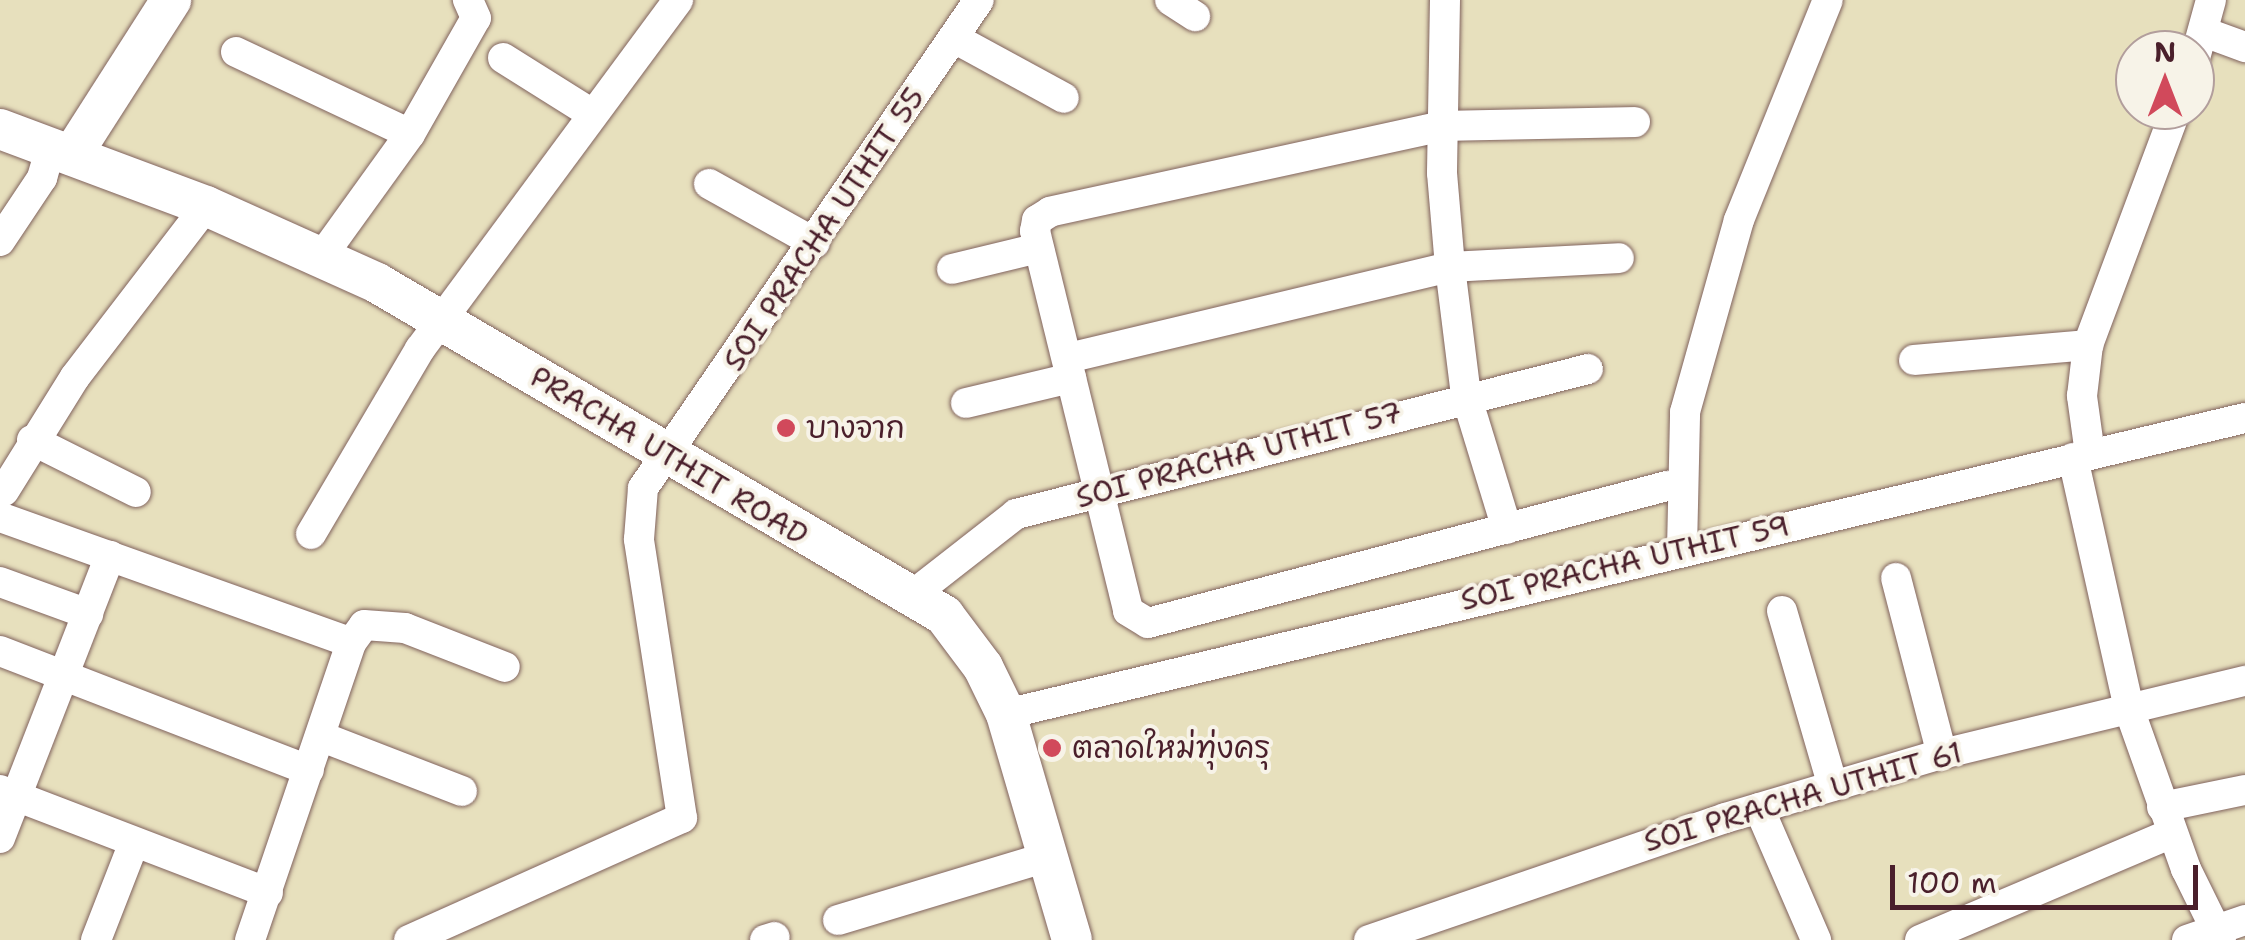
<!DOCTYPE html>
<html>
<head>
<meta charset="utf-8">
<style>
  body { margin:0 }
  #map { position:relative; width:2245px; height:940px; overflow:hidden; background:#e7e0bd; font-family:"Shantell Sans","Playpen Sans Thai",sans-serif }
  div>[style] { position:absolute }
  .roads { filter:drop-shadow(0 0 2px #81635e) drop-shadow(0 0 2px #81635e) }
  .minor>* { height:30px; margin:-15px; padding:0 15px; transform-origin:15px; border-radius:15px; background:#fff }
  .major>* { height:40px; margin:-20px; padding:0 20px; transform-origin:20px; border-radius:20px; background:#fff }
  .dots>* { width:28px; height:28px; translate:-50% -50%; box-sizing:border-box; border:5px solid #f7f3e8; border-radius:50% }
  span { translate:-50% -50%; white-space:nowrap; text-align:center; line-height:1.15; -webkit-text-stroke:8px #f7f3e8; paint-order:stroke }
  .street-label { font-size:30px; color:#4a1f2b }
  .poi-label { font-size:30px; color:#4a1f2b }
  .left { translate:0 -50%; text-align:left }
  .north { position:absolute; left:2115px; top:30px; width:100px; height:100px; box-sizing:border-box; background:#f7f3e8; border:2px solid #b29e9c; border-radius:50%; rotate:0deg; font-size:28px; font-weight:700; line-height:40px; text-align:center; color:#4a1f2b }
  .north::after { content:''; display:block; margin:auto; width:35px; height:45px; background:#d1495b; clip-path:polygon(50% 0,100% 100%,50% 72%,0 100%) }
  .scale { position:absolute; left:1890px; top:865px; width:308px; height:45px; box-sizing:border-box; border:5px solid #4a1f2b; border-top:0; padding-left:12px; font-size:30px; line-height:35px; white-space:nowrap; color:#4a1f2b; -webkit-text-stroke:8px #f7f3e8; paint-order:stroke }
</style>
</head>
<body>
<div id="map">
  <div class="roads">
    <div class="minor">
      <div style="left:1170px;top:0;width:30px;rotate:33deg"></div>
      <div style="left:1445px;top:0;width:173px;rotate:91deg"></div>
      <div style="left:1442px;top:173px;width:94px;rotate:85.1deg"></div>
      <div style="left:1450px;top:267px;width:129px;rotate:82.9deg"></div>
      <div style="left:1466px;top:395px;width:140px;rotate:73deg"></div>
      <div style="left:2204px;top:32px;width:44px;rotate:20.1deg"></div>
      <div style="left:954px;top:38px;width:125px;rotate:28.6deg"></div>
      <div style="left:236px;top:52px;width:192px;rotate:25.2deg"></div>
      <div style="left:503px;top:58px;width:102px;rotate:32.1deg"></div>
      <div style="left:2195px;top:58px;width:60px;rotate:-74.6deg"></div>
      <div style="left:1635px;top:122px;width:192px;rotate:178.8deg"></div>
      <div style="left:1443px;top:126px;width:402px;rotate:167.7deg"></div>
      <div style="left:1050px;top:212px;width:15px;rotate:148deg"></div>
      <div style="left:1037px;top:220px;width:11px;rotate:100deg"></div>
      <div style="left:1035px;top:231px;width:391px;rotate:76.2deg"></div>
      <div style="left:1128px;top:611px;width:23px;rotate:31deg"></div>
      <div style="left:1148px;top:623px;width:537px;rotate:-14.79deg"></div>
      <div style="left:709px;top:184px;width:121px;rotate:29.1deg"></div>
      <div style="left:0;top:241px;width:76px;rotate:-56.3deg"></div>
      <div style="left:42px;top:178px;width:33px;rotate:-74deg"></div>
      <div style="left:322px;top:256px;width:150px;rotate:-54.2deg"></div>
      <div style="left:410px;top:134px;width:133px;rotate:-60.4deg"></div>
      <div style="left:476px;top:18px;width:20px;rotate:-114deg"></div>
      <div style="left:952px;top:269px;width:89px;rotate:-13.6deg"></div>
      <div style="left:1068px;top:358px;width:393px;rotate:-13.4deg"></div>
      <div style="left:1450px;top:267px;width:169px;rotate:-3deg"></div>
      <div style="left:1914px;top:360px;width:175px;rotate:-4.9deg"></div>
      <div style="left:966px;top:403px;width:108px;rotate:-13.4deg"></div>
      <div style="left:32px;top:440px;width:116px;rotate:26.6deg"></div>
      <div style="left:2090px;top:454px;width:59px;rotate:-97.9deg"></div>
      <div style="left:2082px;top:396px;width:51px;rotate:-83.3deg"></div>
      <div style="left:2088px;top:345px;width:251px;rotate:-69.5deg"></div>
      <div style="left:2073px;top:458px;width:257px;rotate:77.4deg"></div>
      <div style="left:2129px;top:709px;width:170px;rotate:70.4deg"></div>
      <div style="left:2186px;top:869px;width:79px;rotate:63.8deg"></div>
      <div style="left:4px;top:491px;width:134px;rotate:-58.1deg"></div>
      <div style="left:75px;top:377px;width:215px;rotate:-52.5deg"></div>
      <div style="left:0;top:517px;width:373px;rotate:19.7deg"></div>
      <div style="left:311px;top:534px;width:215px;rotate:-59.5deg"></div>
      <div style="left:420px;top:349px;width:434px;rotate:-53.5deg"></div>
      <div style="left:1682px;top:549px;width:137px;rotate:-88.7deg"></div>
      <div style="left:1685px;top:412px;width:199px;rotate:-74.3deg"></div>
      <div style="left:1739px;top:220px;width:237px;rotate:-68deg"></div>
      <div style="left:1896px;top:578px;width:182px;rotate:75.4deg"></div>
      <div style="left:0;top:582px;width:94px;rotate:20deg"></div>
      <div style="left:915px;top:593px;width:128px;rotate:-38deg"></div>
      <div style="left:1016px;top:514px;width:590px;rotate:-14.22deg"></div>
      <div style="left:1782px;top:611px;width:182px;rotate:73.8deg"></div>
      <div style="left:0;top:651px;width:331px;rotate:21.1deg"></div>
      <div style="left:1006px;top:714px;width:1274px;rotate:-13.44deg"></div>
      <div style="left:322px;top:737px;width:150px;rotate:21.1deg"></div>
      <div style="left:0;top:790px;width:287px;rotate:21deg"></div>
      <div style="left:2162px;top:807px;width:85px;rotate:-11.6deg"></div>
      <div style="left:1759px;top:808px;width:144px;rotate:66.6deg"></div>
      <div style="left:0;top:838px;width:303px;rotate:-68.7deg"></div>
      <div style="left:838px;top:920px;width:221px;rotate:-16.8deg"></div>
      <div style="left:96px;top:940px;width:102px;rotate:-68.7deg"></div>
      <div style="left:250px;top:940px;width:314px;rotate:-71.2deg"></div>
      <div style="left:351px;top:643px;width:22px;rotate:-54deg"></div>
      <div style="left:364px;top:625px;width:41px;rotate:4.2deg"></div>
      <div style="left:405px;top:628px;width:107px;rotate:21.3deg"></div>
      <div style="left:409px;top:940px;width:299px;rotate:-24.1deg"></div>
      <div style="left:682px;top:818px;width:282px;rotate:-98.8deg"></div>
      <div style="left:639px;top:539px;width:51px;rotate:-85.5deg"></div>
      <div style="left:643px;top:488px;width:592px;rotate:-55.45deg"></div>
      <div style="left:765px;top:940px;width:10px;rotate:-17deg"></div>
      <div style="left:1369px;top:940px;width:376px;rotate:-18.9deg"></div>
      <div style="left:1725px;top:818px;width:218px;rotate:-16.5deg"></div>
      <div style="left:1934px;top:756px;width:320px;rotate:-13.6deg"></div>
      <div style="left:1920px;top:940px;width:274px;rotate:-23deg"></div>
      <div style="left:2187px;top:940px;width:61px;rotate:-19deg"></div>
    </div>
    <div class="major">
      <div style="left:0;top:129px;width:220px;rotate:20.5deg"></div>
      <div style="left:206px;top:206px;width:188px;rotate:24.2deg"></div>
      <div style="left:377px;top:283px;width:657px;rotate:30.35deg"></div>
      <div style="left:944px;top:615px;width:65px;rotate:53.1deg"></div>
      <div style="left:983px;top:667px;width:52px;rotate:63.9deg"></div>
      <div style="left:1006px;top:714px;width:235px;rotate:73.7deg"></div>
      <div style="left:72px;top:155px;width:184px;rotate:-57.4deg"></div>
    </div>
  </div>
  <div class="dots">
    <div style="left:786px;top:428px;background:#d1495b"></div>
    <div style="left:1052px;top:748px;background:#d1495b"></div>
  </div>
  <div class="street-label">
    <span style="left:824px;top:229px;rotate:-56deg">SOI PRACHA UTHIT 55</span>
    <span style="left:1239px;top:455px;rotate:-15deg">SOI PRACHA UTHIT 57</span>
    <span style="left:669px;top:456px;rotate:31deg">PRACHA UTHIT ROAD</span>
    <span style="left:1625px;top:563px;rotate:-13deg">SOI PRACHA UTHIT 59</span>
    <span style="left:1803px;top:797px;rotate:-16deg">SOI PRACHA UTHIT 61</span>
  </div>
  <div class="poi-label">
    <span class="left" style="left:806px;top:428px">บางจาก</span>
    <span class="left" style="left:1072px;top:748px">ตลาดใหม่ทุ่งครุ</span>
  </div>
  <div class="north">N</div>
  <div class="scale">100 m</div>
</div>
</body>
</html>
